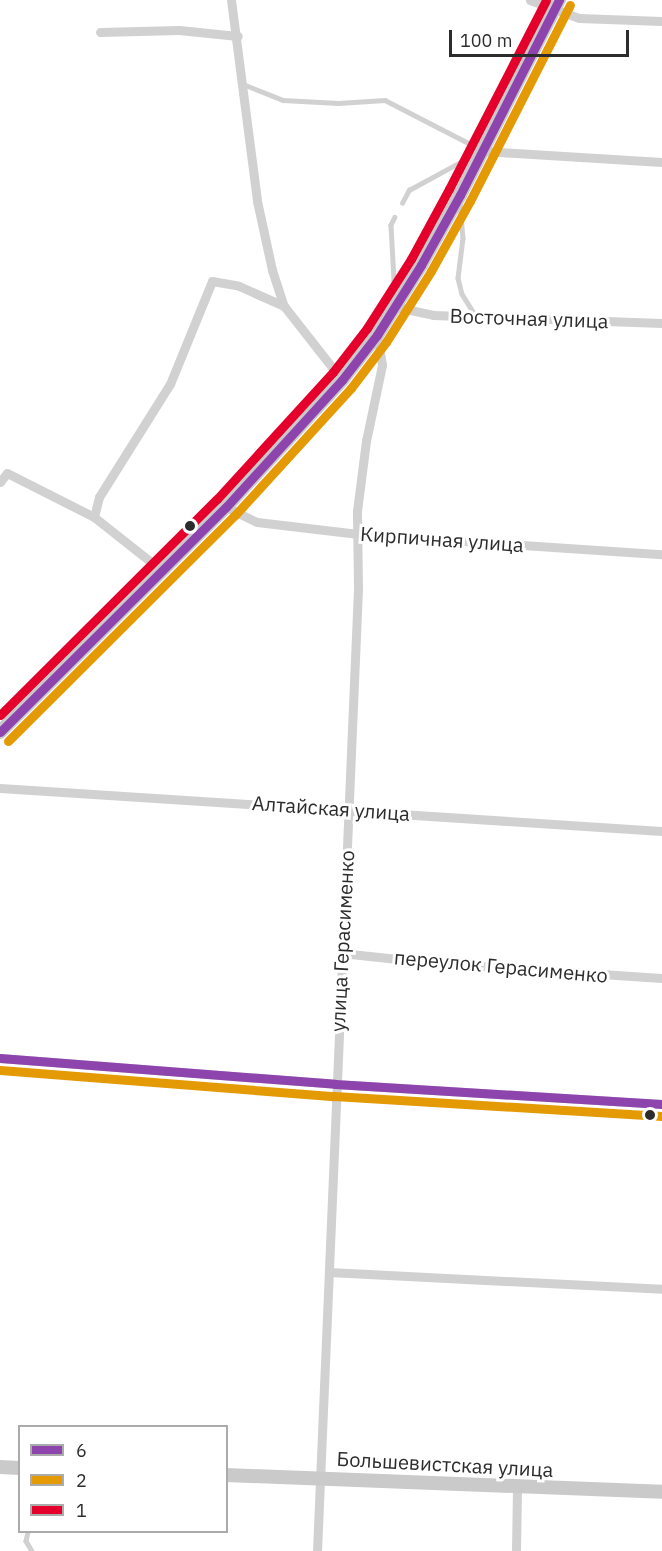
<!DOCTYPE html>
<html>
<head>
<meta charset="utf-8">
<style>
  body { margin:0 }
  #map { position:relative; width:662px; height:1551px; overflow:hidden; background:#fff; font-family:"IBM Plex Sans",sans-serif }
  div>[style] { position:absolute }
  .lane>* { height:4.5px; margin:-2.25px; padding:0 2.25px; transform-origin:2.25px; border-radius:2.25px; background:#d1d1d1 }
  .street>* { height:9px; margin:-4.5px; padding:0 4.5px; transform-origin:4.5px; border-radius:4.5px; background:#d1d1d1 }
  .secondary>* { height:14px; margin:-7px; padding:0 7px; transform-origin:7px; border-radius:7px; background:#cacaca }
  .bus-1>* { height:9px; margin:-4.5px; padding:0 4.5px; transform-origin:4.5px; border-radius:4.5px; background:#8e44ad }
  .bus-2>* { height:9px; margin:-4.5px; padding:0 4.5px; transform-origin:4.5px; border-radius:4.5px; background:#e39a04 }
  .bus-3>* { height:9px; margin:-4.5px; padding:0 4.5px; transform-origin:4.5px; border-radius:4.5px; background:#e4002b }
  .dots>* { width:16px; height:16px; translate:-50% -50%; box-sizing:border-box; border:3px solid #fff; border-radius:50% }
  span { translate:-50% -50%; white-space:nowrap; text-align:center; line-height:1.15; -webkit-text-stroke:6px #fff; paint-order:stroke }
  .street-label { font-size:20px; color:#2c2c2c }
  .legend { position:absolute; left:18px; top:1425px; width:210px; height:108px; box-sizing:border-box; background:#fff; border:2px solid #ababab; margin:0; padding:8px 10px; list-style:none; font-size:18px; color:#2c2c2c }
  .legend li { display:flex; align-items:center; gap:12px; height:30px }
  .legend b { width:30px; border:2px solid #ababab }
  .scale { position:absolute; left:449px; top:30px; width:180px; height:27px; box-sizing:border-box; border:3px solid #2c2c2c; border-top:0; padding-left:8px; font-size:18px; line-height:21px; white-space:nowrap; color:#2c2c2c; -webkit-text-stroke:4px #fff; paint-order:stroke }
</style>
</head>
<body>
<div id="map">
  <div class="lane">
    <div style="left:243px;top:84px;width:43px;rotate:21.8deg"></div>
    <div style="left:283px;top:100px;width:55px;rotate:3.1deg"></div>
    <div style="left:338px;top:103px;width:47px;rotate:-3.7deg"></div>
    <div style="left:385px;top:100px;width:107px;rotate:27.3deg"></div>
    <div style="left:402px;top:203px;width:15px;rotate:-62deg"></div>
    <div style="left:409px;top:190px;width:75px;rotate:-28.6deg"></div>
    <div style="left:460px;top:204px;width:34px;rotate:85deg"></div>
    <div style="left:463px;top:238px;width:40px;rotate:97.1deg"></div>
    <div style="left:458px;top:278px;width:16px;rotate:76deg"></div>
    <div style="left:462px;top:294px;width:26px;rotate:58deg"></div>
    <div style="left:395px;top:217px;width:9px;rotate:117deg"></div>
    <div style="left:391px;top:225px;width:73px;rotate:86.9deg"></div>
    <div style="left:28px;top:1532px;width:9px;rotate:103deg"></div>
    <div style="left:26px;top:1541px;width:12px;rotate:59deg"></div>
  </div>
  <div class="street">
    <div style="left:231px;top:0;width:203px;rotate:82.6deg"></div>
    <div style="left:257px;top:201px;width:71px;rotate:77.7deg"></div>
    <div style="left:272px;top:270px;width:38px;rotate:72deg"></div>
    <div style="left:284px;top:306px;width:94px;rotate:51.9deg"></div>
    <div style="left:530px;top:0;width:52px;rotate:20.2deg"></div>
    <div style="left:579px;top:18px;width:83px;rotate:2.1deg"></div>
    <div style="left:100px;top:32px;width:79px;rotate:-1.5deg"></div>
    <div style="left:179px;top:30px;width:59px;rotate:5.8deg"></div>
    <div style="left:482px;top:151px;width:180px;rotate:3.5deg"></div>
    <div style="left:396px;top:307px;width:38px;rotate:12deg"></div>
    <div style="left:433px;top:315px;width:229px;rotate:2deg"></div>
    <div style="left:0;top:482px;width:11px;rotate:-52deg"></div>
    <div style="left:7px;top:473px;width:97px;rotate:26.8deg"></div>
    <div style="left:94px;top:517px;width:85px;rotate:38.3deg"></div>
    <div style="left:226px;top:507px;width:34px;rotate:26deg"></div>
    <div style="left:257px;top:522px;width:102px;rotate:6.8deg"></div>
    <div style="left:358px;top:534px;width:305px;rotate:3.8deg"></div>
    <div style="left:94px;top:517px;width:21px;rotate:-76deg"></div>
    <div style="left:99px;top:497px;width:133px;rotate:-57.9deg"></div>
    <div style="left:170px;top:384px;width:111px;rotate:-67.8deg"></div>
    <div style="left:212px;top:281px;width:27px;rotate:10deg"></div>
    <div style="left:239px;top:286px;width:49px;rotate:24deg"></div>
    <div style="left:0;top:788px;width:663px;rotate:3.72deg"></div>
    <div style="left:341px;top:953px;width:95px;rotate:6.1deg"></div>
    <div style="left:435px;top:963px;width:227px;rotate:3.8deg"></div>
    <div style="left:0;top:1058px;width:336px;rotate:4.4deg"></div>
    <div style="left:335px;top:1084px;width:328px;rotate:3.5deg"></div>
    <div style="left:329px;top:1272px;width:333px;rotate:2.9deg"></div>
    <div style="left:317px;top:1551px;width:965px;rotate:-87.56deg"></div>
    <div style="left:358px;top:587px;width:76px;rotate:-90.8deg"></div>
    <div style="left:357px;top:511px;width:71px;rotate:-82.7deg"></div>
    <div style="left:366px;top:441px;width:78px;rotate:-78.1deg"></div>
    <div style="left:382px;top:365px;width:30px;rotate:-99deg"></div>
    <div style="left:516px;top:1551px;width:63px;rotate:-89.1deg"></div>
  </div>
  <div class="secondary">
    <div style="left:0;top:732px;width:319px;rotate:-44.9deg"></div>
    <div style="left:226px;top:507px;width:172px;rotate:-47.6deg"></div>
    <div style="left:342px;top:380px;width:57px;rotate:-52.1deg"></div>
    <div style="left:377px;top:335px;width:83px;rotate:-57.8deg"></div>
    <div style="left:421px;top:265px;width:80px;rotate:-60.9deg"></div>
    <div style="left:460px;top:195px;width:219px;rotate:-63.1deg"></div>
    <div style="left:0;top:1467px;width:20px;rotate:3deg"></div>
    <div style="left:226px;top:1475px;width:436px;rotate:2.2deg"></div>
  </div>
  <div class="bus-1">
    <div style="left:0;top:732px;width:319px;rotate:-44.9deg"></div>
    <div style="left:226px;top:507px;width:172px;rotate:-47.6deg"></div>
    <div style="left:342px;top:380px;width:57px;rotate:-52.1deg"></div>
    <div style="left:377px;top:335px;width:83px;rotate:-57.8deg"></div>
    <div style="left:421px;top:265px;width:80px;rotate:-60.9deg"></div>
    <div style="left:460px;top:195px;width:219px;rotate:-63.1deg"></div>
    <div style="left:0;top:1058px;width:336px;rotate:4.4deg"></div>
    <div style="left:335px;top:1084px;width:328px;rotate:3.5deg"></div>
  </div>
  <div class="bus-2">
    <div style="left:8px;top:741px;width:320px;rotate:-44.9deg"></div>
    <div style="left:235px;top:515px;width:172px;rotate:-47.6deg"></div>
    <div style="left:351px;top:388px;width:58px;rotate:-52.7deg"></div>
    <div style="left:386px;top:342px;width:84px;rotate:-57.6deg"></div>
    <div style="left:431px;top:271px;width:80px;rotate:-60.9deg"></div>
    <div style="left:470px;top:201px;width:220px;rotate:-63deg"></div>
    <div style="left:0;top:1070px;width:335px;rotate:4.5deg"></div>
    <div style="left:334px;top:1096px;width:328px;rotate:3.5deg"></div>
  </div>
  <div class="bus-3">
    <div style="left:0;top:715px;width:306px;rotate:-44.9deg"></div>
    <div style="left:217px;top:499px;width:172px;rotate:-47.6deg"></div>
    <div style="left:333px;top:372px;width:56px;rotate:-52.3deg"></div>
    <div style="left:367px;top:328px;width:82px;rotate:-57.5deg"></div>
    <div style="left:411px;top:259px;width:80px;rotate:-61.5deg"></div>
    <div style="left:449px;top:189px;width:212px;rotate:-62.8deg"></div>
  </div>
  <div class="dots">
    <div style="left:190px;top:526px;background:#2c2c2c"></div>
    <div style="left:650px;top:1115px;background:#2c2c2c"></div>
  </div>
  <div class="street-label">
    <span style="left:529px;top:318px;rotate:2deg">Восточная улица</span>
    <span style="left:442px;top:539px;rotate:4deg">Кирпичная улица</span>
    <span style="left:331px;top:808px;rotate:4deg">Алтайская улица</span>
    <span style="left:342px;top:941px;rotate:-87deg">улица Герасименко</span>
    <span style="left:501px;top:966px;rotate:5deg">переулок Герасименко</span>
    <span style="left:445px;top:1464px;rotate:3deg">Большевистская улица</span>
  </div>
  <ul class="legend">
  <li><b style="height:8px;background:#8e44ad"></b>6</li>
  <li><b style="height:8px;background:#e39a04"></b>2</li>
  <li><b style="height:8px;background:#e4002b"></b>1</li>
  </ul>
  <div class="scale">100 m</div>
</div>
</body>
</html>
